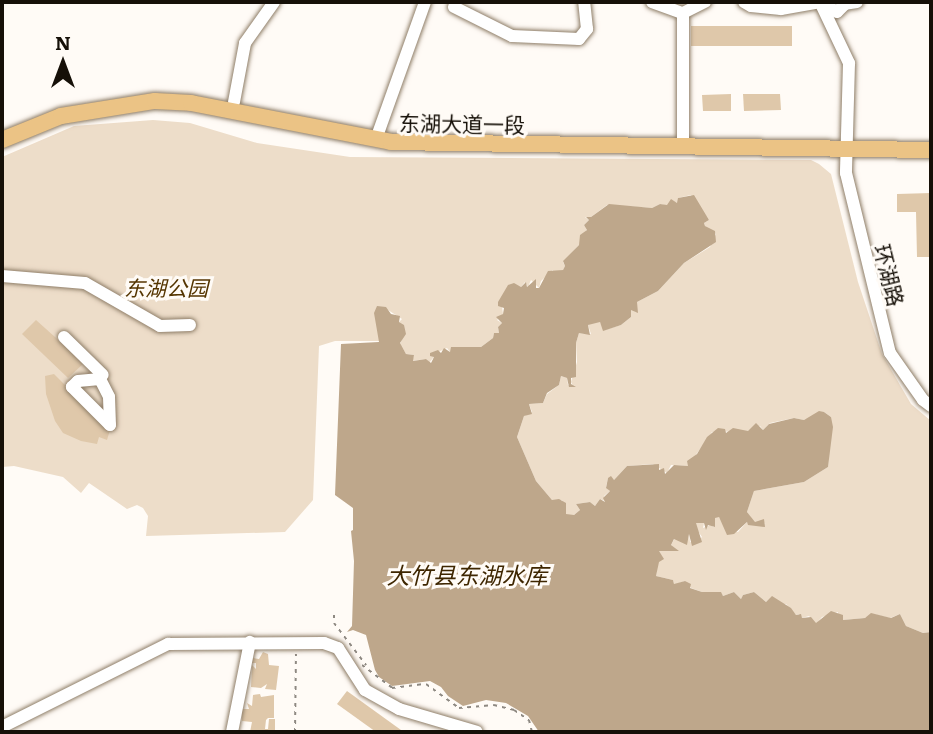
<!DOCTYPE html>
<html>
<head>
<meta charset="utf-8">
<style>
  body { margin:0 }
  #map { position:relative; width:933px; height:734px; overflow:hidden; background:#fffbf6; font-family:Literata,"Noto Sans SC",serif }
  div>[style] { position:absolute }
  .green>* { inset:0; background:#edddc9 }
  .water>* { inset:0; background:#bea78b }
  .building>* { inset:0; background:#dfc8aa }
  .path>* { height:2px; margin-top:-1px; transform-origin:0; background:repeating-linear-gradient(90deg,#8e8982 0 3.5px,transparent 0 8.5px) }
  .roads { filter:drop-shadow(0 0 2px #8f7e68) drop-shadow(0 0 2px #8f7e68) }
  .minor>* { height:12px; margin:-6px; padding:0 6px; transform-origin:6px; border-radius:6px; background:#fff }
  .major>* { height:16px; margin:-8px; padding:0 8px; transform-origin:8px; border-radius:8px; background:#ebc385 }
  span { translate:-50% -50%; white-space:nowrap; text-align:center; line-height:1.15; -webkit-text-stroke:6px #fffbf6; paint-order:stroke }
  .street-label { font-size:21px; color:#161008 }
  .park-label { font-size:21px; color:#553500; font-style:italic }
  .water-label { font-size:23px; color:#3e2600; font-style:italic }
  .frame { position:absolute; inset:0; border:4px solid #161008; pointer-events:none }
  .north { position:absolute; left:28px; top:28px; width:70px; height:70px; -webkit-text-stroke:5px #fffbf6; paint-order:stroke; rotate:0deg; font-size:19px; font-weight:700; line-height:28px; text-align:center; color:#161008 }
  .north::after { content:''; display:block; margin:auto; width:24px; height:32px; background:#161008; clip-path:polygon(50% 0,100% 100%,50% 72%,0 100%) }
</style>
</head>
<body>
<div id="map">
  <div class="green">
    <div style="clip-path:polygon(153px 120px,190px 123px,257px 143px,350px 157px,811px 160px,819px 164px,831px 174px,858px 282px,882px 354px,911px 404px,931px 421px,931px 632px,923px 633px,906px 626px,900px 614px,890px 618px,873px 614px,865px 618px,843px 620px,843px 615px,838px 616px,838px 612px,822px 617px,816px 624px,809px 616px,802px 618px,799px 614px,796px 615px,786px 604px,780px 604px,772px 597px,766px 602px,754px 592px,743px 595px,741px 599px,734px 592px,723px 596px,720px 592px,702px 592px,691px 588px,685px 581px,674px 585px,673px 580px,656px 576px,659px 551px,676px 551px,671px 545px,675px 538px,688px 540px,689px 534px,690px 542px,695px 543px,702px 537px,695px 527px,696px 522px,704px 523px,703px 528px,710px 525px,714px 527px,715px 517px,719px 517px,725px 528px,738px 532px,747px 522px,749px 525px,766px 524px,754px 522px,747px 512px,754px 491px,804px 482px,828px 467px,831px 417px,824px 412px,804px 420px,794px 418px,770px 423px,763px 430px,760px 426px,748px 431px,712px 432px,688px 466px,671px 465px,667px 473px,653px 464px,627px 466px,614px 480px,608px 478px,606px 487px,610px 491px,604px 496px,605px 501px,600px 499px,595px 506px,590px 502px,576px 504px,580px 510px,574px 515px,566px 515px,562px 500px,552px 500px,536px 481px,517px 437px,524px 416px,532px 412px,529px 404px,543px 403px,547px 394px,559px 385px,561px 376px,567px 378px,568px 385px,573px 386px,571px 382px,577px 362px,576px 343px,579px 333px,591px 334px,588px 325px,595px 320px,600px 322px,604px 330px,621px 325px,631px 317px,631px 309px,636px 312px,637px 302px,658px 291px,684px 263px,710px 247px,716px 234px,705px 226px,704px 223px,709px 220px,691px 195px,678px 198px,678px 203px,670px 202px,668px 206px,660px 204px,652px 208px,607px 205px,591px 217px,585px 217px,589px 220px,584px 225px,587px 229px,579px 245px,563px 262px,565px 266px,563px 270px,553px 273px,553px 270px,541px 281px,539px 288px,531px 280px,528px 287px,525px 282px,521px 287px,512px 285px,508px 287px,501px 299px,503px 314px,497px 320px,502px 323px,498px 327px,499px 333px,494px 333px,493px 338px,481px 347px,455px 347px,450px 352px,447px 348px,438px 352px,429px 363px,426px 359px,412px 361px,414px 355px,406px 354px,400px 344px,405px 332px,399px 322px,402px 319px,388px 310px,377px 317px,380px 341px,335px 341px,319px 346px,313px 500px,285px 532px,146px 536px,148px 516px,143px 508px,137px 505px,127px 509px,89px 483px,81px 493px,63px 477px,14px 466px,2px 467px,2px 157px,74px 126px)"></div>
  </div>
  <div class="water">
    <div style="clip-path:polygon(694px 195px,709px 220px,704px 223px,705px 226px,715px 231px,716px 242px,684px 263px,658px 291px,637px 302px,638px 313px,631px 310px,631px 317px,621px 325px,603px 331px,600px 322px,588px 325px,590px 335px,579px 333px,576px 343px,576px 377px,571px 378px,571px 384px,576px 387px,569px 387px,567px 378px,561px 376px,559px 385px,547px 393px,543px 403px,529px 404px,532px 414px,524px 416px,517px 437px,536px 481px,552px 500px,559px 499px,566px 503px,566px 514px,574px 515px,580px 510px,576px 504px,590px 502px,595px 506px,600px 499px,605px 502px,603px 498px,610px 491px,606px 488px,608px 478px,611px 476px,614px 480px,627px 466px,659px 464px,659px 470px,664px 468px,665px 474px,674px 465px,688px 466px,687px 461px,697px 454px,707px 437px,718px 428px,725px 429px,726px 433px,733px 428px,748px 431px,756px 423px,763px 430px,769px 424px,794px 418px,804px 420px,819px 411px,824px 412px,831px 417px,833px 427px,828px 467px,804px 482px,754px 491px,747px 512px,755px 522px,764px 519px,765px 527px,748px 525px,747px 522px,734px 534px,727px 535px,719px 517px,715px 518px,715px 527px,708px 525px,706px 530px,704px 523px,696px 523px,702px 542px,692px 546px,689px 534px,687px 545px,674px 539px,671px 545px,679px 551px,659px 551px,664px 559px,659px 562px,656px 576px,673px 580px,674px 584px,685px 581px,691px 584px,690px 588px,702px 592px,721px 592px,723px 596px,734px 592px,741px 599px,743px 595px,754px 592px,766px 602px,772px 596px,791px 608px,796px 615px,801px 614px,802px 618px,811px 617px,816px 623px,831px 611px,843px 615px,843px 620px,865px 618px,871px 613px,891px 618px,900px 614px,906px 626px,923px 633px,931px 632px,931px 732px,539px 732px,528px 716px,506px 703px,486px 700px,463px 706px,448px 696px,441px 687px,430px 681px,392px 686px,379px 677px,375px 670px,366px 635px,353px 630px,347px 632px,352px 626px,354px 561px,351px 531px,353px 530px,353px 508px,335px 495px,341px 344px,379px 342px,374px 313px,377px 306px,386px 307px,391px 314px,400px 316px,399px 322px,404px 325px,406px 334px,400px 343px,406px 354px,414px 355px,413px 361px,426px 359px,431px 363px,434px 357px,430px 356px,430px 353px,438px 350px,441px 353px,444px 348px,450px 352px,451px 347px,481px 347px,493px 338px,494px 333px,499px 333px,498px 327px,502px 323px,496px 317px,503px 314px,504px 308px,498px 306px,498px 302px,508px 285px,514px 283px,521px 287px,526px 282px,527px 287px,536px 279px,536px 288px,539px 288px,548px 271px,563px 270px,565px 266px,563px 261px,579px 245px,580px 235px,587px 230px,584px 225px,589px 220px,586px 217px,591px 217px,609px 204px,652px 208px,660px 204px,667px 205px,671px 199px,677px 203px,678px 198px)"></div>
  </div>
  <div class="building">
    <div style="clip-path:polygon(691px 26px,792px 26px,792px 46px,691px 46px)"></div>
    <div style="clip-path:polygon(731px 94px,731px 111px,703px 111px,702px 95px)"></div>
    <div style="clip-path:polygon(743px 94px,780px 94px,781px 110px,744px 111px)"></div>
    <div style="clip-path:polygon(931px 193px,931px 257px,917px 257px,916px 212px,897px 212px,897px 194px)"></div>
    <div style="clip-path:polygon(36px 320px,84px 363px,68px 378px,22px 334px)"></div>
    <div style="clip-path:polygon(54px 374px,110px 430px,107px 440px,99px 437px,97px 444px,81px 441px,63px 433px,55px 421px,46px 394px,45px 376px)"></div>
    <div style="clip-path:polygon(263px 652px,268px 654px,269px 665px,279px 666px,276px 690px,265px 689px,267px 684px,261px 688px,251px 687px,252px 665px,256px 669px,256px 663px,252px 663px,253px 658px,259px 659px)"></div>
    <div style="clip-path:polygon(347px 691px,401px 730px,399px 732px,376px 732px,337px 704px)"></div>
    <div style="clip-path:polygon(260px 694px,261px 697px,274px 695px,274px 718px,268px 718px,266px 720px,265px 729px,268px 729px,269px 719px,275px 719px,275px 732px,259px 730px,258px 732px,250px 732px,252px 722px,242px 721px,242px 709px,249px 709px,247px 703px,252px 706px,253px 695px)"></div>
  </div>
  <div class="path">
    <div style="left:334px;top:615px;width:8px;rotate:90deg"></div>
    <div style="left:334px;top:623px;width:53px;rotate:52.7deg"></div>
    <div style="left:362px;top:665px;width:38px;rotate:37deg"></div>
    <div style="left:392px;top:688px;width:34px;rotate:-7deg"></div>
    <div style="left:426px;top:684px;width:41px;rotate:36deg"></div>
    <div style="left:459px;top:708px;width:35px;rotate:-5deg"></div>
    <div style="left:494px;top:705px;width:21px;rotate:14deg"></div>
    <div style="left:514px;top:710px;width:18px;rotate:34deg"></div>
    <div style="left:529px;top:720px;width:12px;rotate:76deg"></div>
    <div style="left:295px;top:732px;width:78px;rotate:-89.3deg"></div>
  </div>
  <div class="roads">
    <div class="minor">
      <div style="left:652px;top:2px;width:33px;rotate:20deg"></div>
      <div style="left:683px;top:13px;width:134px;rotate:90deg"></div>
      <div style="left:744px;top:2px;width:8px;rotate:30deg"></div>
      <div style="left:751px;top:6px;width:30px;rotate:6deg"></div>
      <div style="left:781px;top:9px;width:40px;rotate:-10deg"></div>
      <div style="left:857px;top:2px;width:12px;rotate:171deg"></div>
      <div style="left:845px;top:4px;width:11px;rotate:135deg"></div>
      <div style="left:837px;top:12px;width:20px;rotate:-150deg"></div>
      <div style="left:820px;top:2px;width:68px;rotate:64.6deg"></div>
      <div style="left:849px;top:63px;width:110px;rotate:91.6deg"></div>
      <div style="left:846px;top:173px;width:185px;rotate:76.3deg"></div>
      <div style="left:890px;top:353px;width:57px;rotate:54.9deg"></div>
      <div style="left:923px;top:400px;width:10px;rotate:37deg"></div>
      <div style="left:454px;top:7px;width:65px;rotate:26.6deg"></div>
      <div style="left:512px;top:36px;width:67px;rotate:2.6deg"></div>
      <div style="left:579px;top:39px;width:13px;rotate:-51deg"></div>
      <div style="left:587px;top:29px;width:27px;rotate:-96deg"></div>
      <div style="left:683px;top:13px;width:25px;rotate:-27deg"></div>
      <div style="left:234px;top:102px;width:60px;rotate:-79.4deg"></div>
      <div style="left:245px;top:43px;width:50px;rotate:-54.7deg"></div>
      <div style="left:376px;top:139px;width:145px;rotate:-70.3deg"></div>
      <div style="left:2px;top:276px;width:83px;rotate:4.8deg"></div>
      <div style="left:85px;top:283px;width:86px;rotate:29.8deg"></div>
      <div style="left:160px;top:326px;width:30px;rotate:-2deg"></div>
      <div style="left:64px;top:337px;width:54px;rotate:44.3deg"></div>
      <div style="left:100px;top:379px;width:20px;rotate:63deg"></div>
      <div style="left:109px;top:397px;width:28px;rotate:88deg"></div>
      <div style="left:110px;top:425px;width:54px;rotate:-135deg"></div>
      <div style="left:72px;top:387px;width:8px;rotate:-45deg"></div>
      <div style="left:78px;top:381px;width:22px;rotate:-5deg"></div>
      <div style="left:2px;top:727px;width:186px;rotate:-26.6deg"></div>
      <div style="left:168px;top:644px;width:156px;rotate:-0.4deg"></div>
      <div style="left:324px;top:643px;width:15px;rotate:20deg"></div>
      <div style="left:338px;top:648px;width:50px;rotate:57.3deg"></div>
      <div style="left:365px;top:690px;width:39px;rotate:29deg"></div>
      <div style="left:399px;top:709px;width:81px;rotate:16.4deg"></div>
      <div style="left:232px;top:732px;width:92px;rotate:-78.7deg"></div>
    </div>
    <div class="major">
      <div style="left:2px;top:140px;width:64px;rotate:-22.1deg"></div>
      <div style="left:61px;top:116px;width:95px;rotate:-9.1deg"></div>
      <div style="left:155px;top:101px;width:36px;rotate:3deg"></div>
      <div style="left:191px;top:103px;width:204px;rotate:11deg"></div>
      <div style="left:391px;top:142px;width:540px;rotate:0.85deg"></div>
    </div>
  </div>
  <div class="street-label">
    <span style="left:462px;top:123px;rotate:1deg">东湖大道一段</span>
    <span style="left:890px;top:275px;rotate:76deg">环湖路</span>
  </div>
  <div class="park-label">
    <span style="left:166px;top:287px">东湖公园</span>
  </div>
  <div class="water-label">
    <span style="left:467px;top:574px">大竹县东湖水库</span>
  </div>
  <div class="frame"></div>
  <div class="north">N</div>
</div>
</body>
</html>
